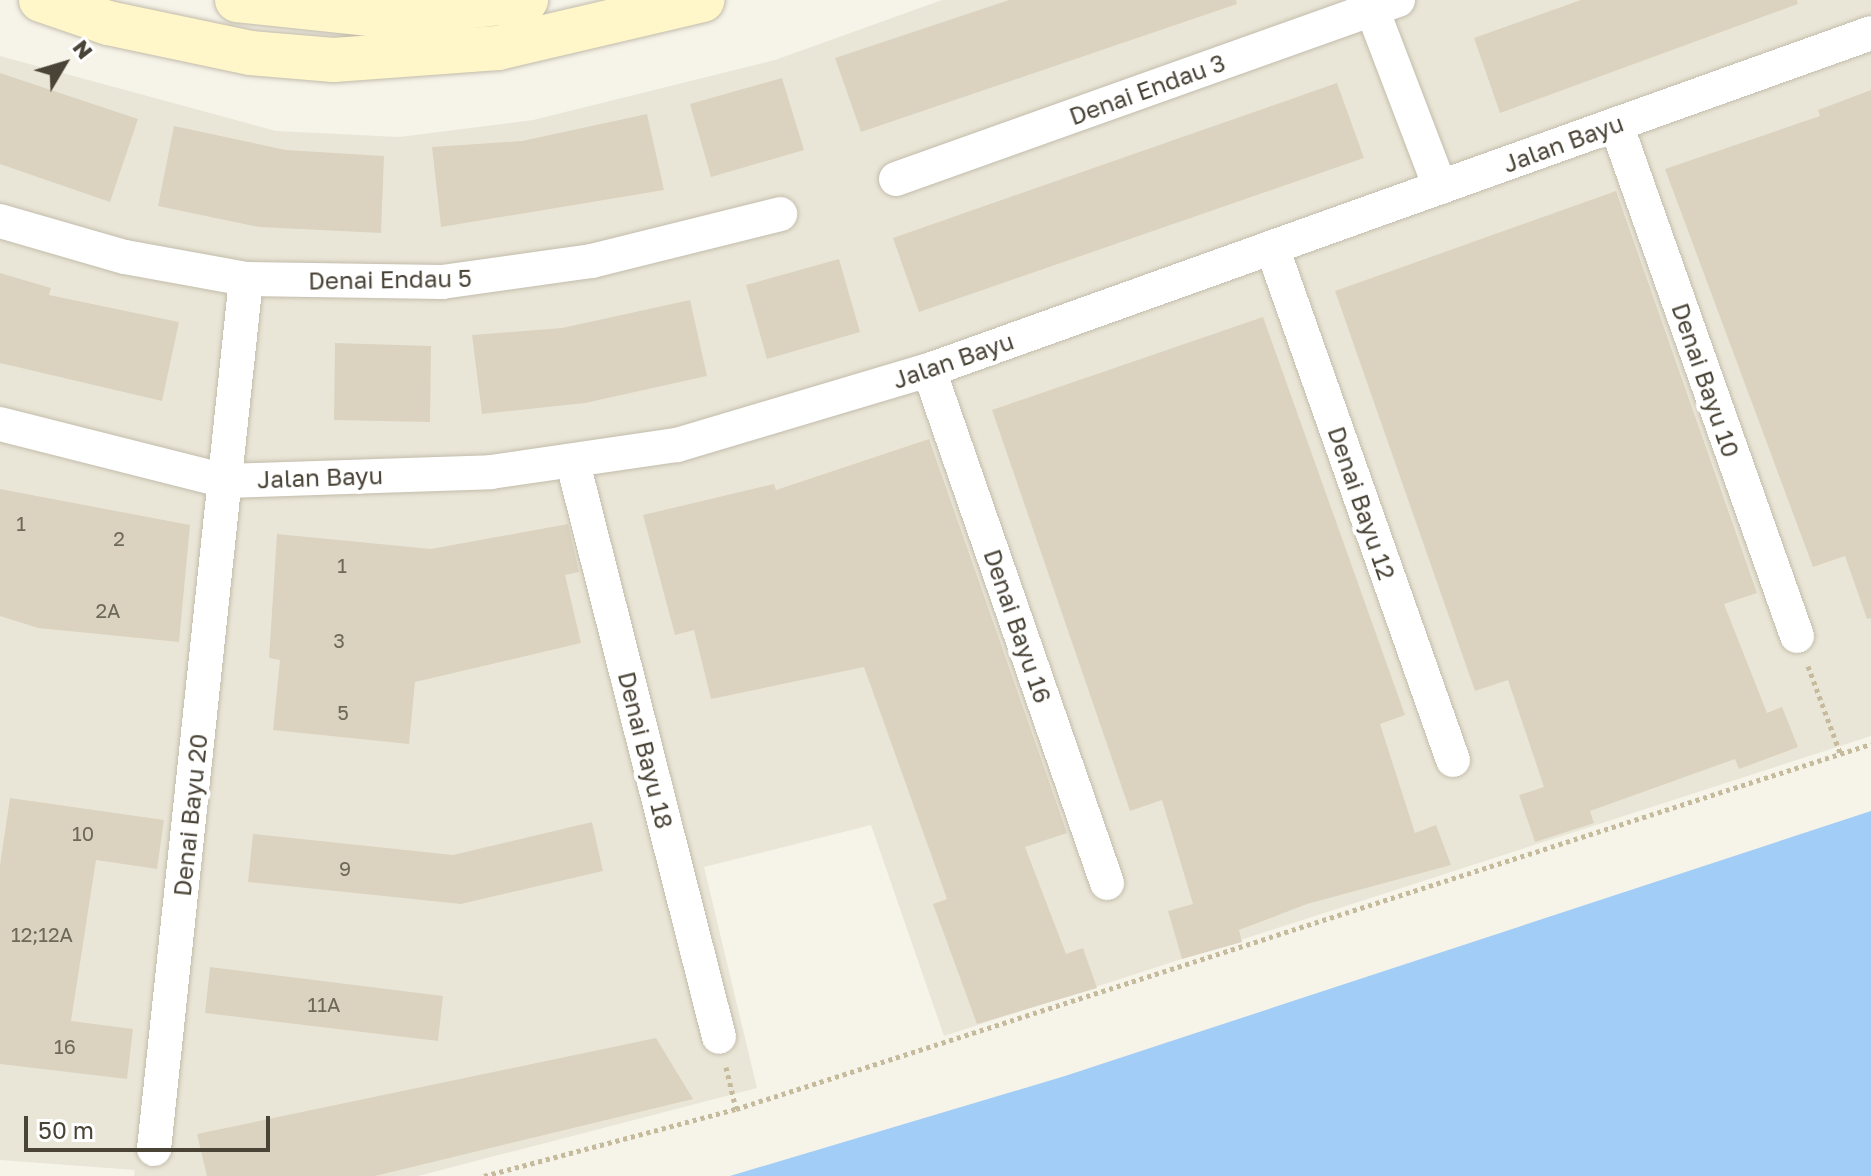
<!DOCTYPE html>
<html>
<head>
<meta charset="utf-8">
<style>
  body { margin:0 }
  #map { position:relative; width:1871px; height:1176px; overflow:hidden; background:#f6f3e9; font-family:"Golos Text",sans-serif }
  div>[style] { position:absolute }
  .residential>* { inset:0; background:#eae6d7 }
  .water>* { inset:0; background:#a1cdf6 }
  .building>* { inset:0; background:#dbd3c0 }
  .path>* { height:5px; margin-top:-2.5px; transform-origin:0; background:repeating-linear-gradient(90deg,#c5ba9b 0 4px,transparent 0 8px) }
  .roads { filter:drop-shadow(0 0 2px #c2bcab) drop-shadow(0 0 2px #c2bcab) }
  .street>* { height:34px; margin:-17px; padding:0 17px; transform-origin:17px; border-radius:17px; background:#fff }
  .secondary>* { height:44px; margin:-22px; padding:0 22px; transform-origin:22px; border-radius:22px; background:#fff6ca }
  span { translate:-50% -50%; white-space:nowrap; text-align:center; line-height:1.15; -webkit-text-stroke:8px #fff; paint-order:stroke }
  .number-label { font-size:20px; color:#6e6859 }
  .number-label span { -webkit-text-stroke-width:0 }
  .street-label { font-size:24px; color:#4a4437 }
  .north { position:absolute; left:24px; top:24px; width:80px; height:80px; -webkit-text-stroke:6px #fff; paint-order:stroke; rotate:52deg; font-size:22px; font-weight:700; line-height:32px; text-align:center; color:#4a4437 }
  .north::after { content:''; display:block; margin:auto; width:28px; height:36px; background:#4a4437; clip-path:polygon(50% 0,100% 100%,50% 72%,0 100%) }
  .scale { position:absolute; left:24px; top:1116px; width:246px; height:36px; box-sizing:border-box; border:4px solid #4a4437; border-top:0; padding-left:10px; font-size:24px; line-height:28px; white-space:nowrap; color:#4a4437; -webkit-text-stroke:6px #fff; paint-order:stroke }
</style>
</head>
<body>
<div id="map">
  <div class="residential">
    <div style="clip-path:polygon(942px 0,1871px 0,1871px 736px,944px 1036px,871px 825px,704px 867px,757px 1088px,418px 1176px,134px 1176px,135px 1170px,0 1160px,0 56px,276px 131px,399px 137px,533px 120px,775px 60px)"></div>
  </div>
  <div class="water">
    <div style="clip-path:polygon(1871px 811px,1871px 1176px,730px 1176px,1065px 1076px)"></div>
  </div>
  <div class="building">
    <div style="clip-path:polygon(1009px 0,1236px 0,1237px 4px,861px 132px,835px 58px)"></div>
    <div style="clip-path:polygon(1581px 0,1797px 0,1798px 4px,1500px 113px,1474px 38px)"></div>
    <div style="clip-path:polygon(0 73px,138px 119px,110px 202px,0 164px)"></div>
    <div style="clip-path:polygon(782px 78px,804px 150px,711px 177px,690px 104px)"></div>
    <div style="clip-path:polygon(1337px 83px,1364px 158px,919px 312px,893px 238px)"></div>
    <div style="clip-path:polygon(1871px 90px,1871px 618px,1867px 619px,1845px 556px,1813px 567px,1665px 169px,1820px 116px,1818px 110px)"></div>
    <div style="clip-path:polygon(647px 114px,664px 190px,441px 227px,432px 147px,522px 141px)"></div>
    <div style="clip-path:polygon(174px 126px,286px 150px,384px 156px,381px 233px,259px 227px,158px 206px)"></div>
    <div style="clip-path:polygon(1616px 191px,1757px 593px,1724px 604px,1767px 713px,1782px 707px,1798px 747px,1739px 769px,1735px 759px,1590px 811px,1594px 823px,1535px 842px,1519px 795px,1544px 787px,1508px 680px,1475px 691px,1335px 291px)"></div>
    <div style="clip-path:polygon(839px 259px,860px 332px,767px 359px,746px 285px)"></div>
    <div style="clip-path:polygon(0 273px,51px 288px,49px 295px,179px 322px,162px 401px,0 363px)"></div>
    <div style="clip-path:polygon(690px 300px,707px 376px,585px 403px,482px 414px,472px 335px,562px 328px)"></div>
    <div style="clip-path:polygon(1263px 317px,1405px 715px,1380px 724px,1415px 833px,1436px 825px,1451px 865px,1307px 904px,1239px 930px,1242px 942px,1182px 959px,1168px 911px,1193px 904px,1162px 800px,1130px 811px,992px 410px)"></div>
    <div style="clip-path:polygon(335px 343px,431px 346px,430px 422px,334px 420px)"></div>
    <div style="clip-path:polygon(929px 439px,1067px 833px,1025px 847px,1066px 954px,1083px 948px,1097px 988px,977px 1024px,933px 904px,947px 899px,864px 667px,711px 699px,694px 630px,675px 635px,643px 515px,774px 484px,776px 490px)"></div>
    <div style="clip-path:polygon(0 489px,190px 525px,179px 642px,38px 628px,0 616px)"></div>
    <div style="clip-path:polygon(568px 524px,579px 572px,565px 575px,581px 643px,415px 682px,409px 744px,273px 730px,280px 660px,269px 658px,277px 534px,431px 549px)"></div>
    <div style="clip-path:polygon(10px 798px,164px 820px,157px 869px,96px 860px,71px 1021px,133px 1029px,127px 1079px,0 1064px,0 865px)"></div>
    <div style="clip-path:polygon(592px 822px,603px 871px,461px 904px,248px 882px,253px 834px,453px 855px)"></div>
    <div style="clip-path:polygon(210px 967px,443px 996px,438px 1041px,205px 1013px)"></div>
    <div style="clip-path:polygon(656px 1038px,693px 1099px,375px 1176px,207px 1176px,197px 1134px)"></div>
  </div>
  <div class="path">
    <div style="left:1808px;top:666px;width:95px;rotate:69.7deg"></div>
    <div style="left:726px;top:1067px;width:43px;rotate:76.6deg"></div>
    <div style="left:484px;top:1176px;width:261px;rotate:-14.9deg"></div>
    <div style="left:736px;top:1109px;width:1192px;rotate:-17.83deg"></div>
  </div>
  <div class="roads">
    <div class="street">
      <div style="left:1372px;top:9px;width:191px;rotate:69.1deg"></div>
      <div style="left:1616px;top:124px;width:543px;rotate:70.53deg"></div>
      <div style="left:896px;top:179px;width:533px;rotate:-19.62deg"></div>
      <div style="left:0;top:221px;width:130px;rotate:16.1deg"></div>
      <div style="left:125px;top:257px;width:123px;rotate:10.3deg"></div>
      <div style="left:246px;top:279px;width:196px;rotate:0.9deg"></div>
      <div style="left:442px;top:282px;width:151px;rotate:-8deg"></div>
      <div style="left:592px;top:261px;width:194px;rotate:-14deg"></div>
      <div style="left:1272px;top:247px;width:544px;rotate:70.57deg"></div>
      <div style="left:929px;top:370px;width:543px;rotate:70.86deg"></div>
      <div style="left:0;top:424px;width:233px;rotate:14.2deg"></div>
      <div style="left:226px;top:481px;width:265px;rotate:-1.9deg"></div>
      <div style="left:491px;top:472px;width:188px;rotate:-8.3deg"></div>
      <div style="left:677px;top:445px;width:263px;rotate:-16.6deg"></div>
      <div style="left:929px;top:370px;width:1000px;rotate:-19.68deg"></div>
      <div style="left:573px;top:463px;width:592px;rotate:75.73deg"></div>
      <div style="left:154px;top:1149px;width:875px;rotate:-83.96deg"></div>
    </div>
    <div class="secondary">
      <div style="left:41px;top:0;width:71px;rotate:18.9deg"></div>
      <div style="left:108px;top:23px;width:145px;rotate:11.9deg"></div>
      <div style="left:250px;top:53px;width:84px;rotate:4.8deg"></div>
      <div style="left:334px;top:60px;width:164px;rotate:-4.2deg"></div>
      <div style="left:498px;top:48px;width:210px;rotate:-13.2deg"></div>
      <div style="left:237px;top:0;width:150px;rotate:6.1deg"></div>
      <div style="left:386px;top:16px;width:141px;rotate:-6.5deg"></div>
    </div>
  </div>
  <div class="number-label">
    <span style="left:21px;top:523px">1</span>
    <span style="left:119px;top:538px">2</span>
    <span style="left:342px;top:565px">1</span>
    <span style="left:108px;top:610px">2A</span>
    <span style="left:339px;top:640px">3</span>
    <span style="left:343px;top:712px">5</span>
    <span style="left:83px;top:833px">10</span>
    <span style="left:345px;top:868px">9</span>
    <span style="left:42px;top:934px">12;12A</span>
    <span style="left:324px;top:1004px">11A</span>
    <span style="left:65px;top:1046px">16</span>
  </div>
  <div class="street-label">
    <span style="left:1147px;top:89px;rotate:-20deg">Denai Endau 3</span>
    <span style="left:1563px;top:143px;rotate:-20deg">Jalan Bayu</span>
    <span style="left:390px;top:279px;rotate:-1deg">Denai Endau 5</span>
    <span style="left:953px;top:360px;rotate:-19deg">Jalan Bayu</span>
    <span style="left:1706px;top:380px;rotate:71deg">Denai Bayu 10</span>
    <span style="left:320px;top:477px;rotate:-2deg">Jalan Bayu</span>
    <span style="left:1362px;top:503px;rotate:71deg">Denai Bayu 12</span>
    <span style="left:1018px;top:626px;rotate:71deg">Denai Bayu 16</span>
    <span style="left:646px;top:750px;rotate:76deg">Denai Bayu 18</span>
    <span style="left:190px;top:815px;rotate:-84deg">Denai Bayu 20</span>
  </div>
  <div class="north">N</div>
  <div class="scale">50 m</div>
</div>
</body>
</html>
